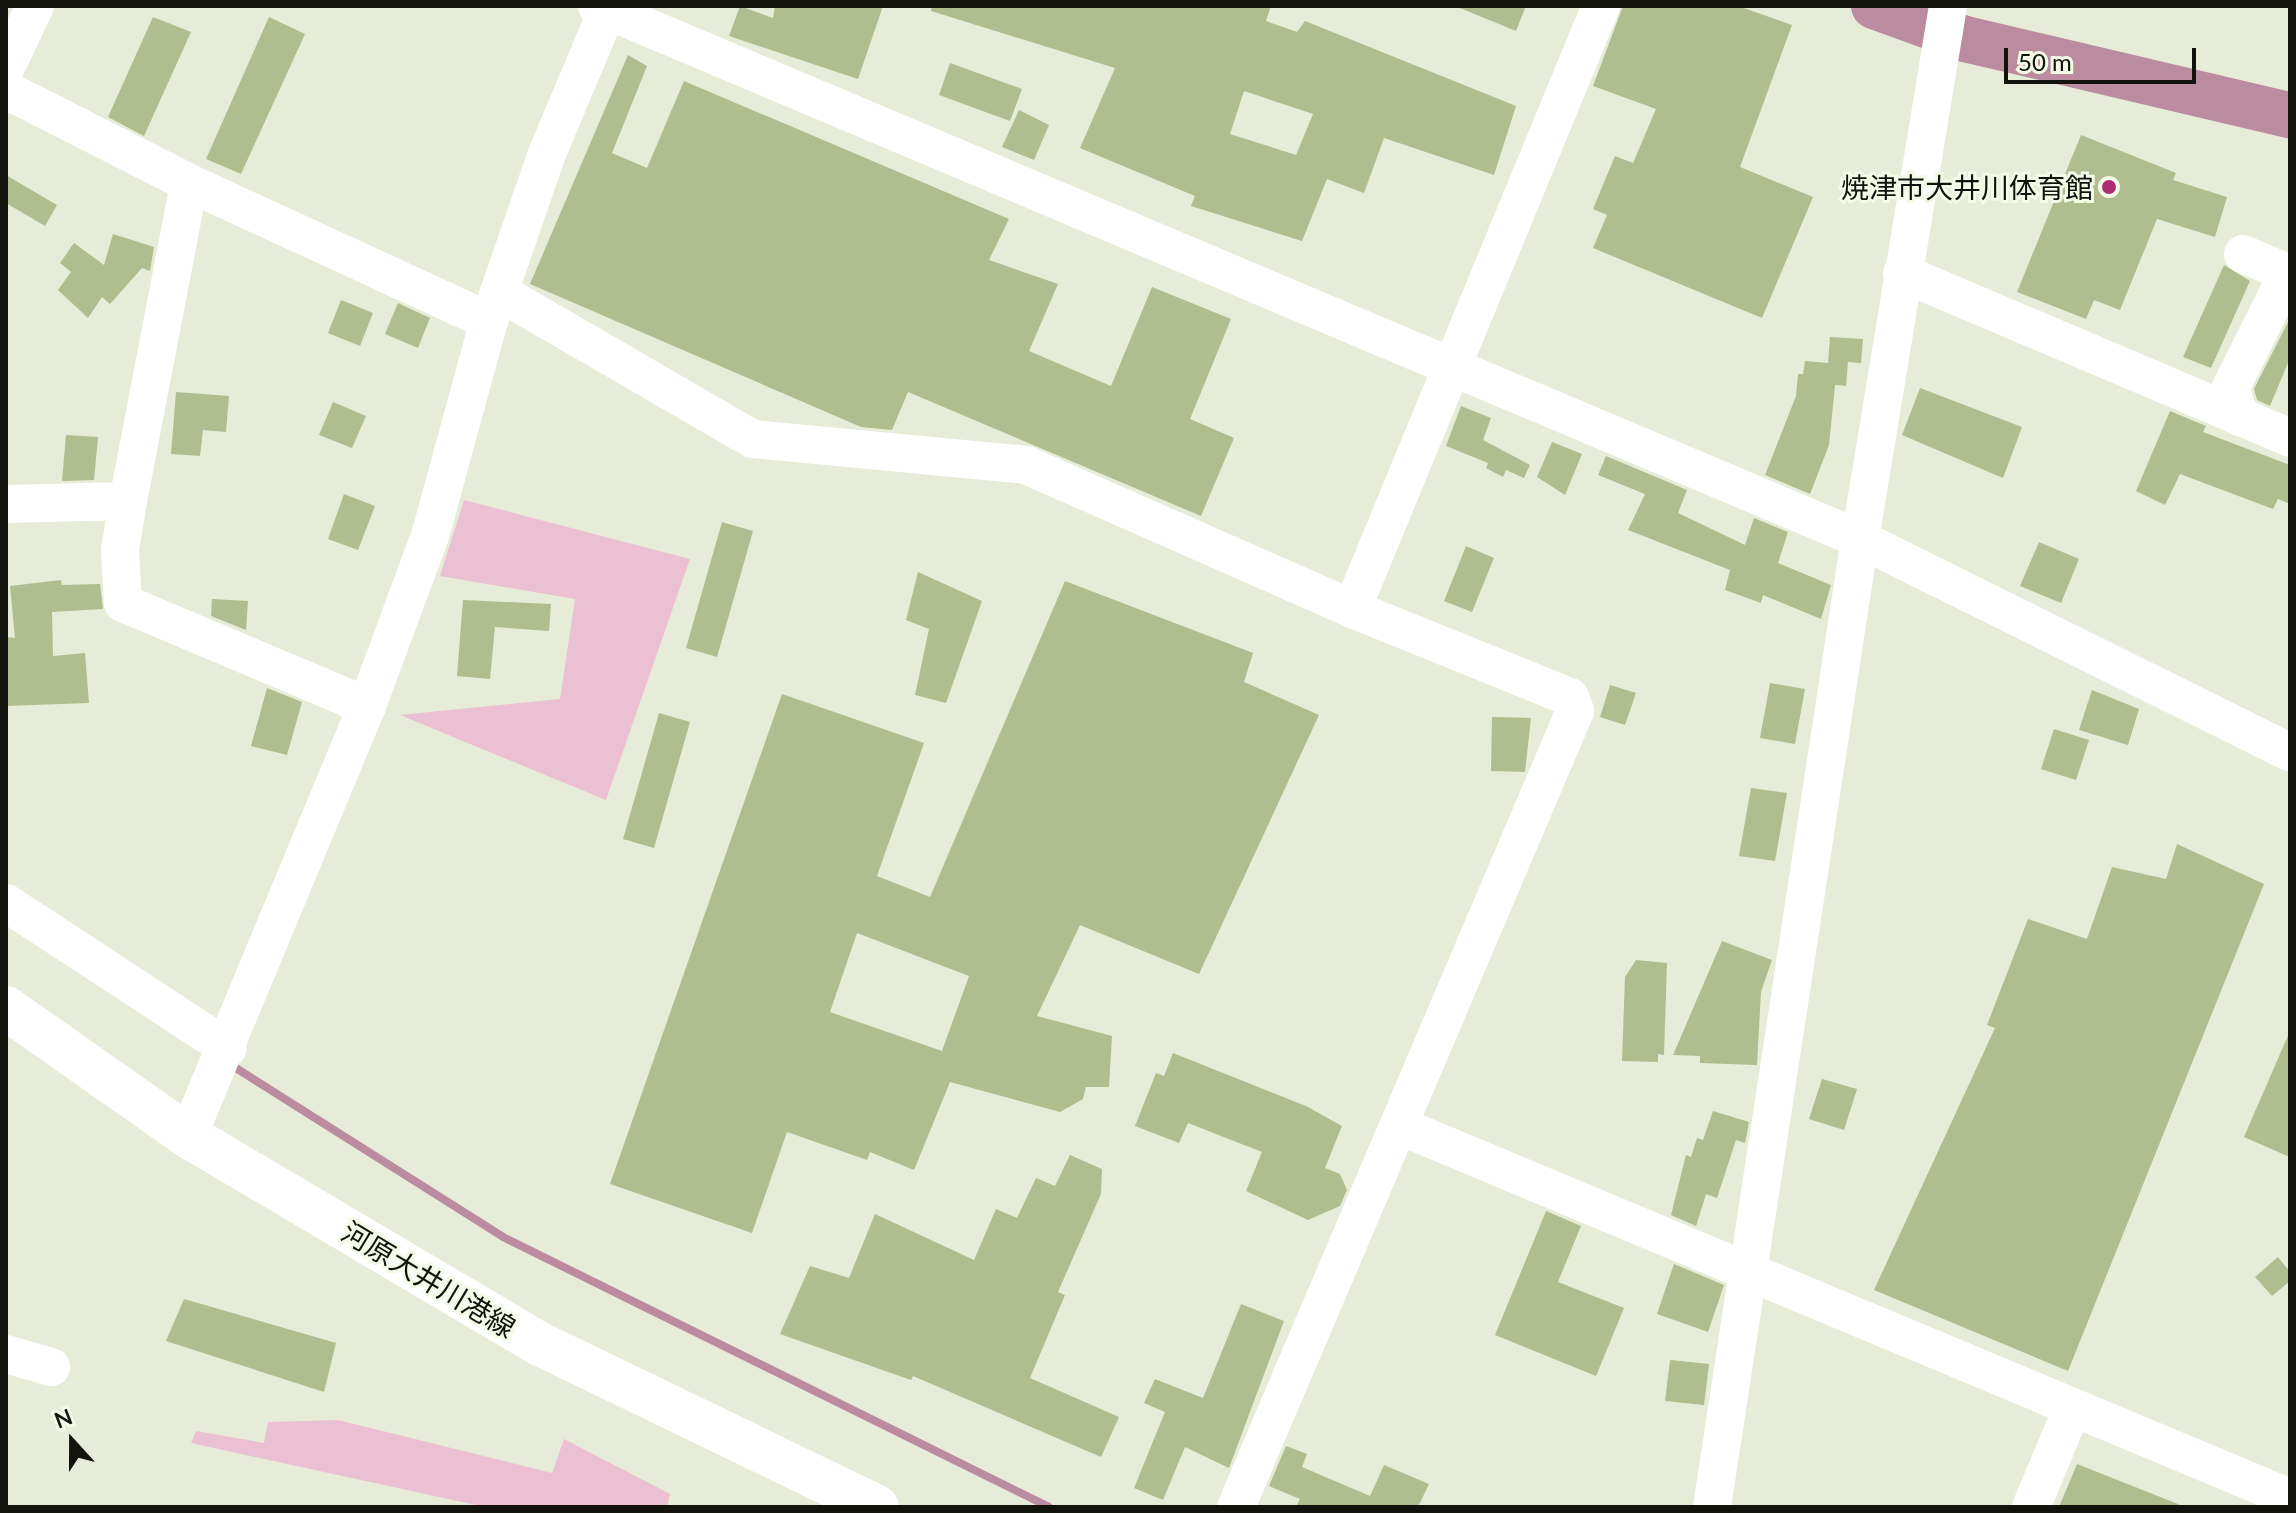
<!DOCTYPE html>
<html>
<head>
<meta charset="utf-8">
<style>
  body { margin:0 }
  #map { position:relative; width:2296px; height:1513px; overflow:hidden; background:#e6ecd7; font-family:Lato,"Noto Sans JP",sans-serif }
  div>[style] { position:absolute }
  .green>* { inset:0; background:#ecc0d3 }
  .stream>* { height:8px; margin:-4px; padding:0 4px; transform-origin:4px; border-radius:4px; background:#bb8ba0 }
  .river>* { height:46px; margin:-23px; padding:0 23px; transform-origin:23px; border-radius:23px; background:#bb8ba0 }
  .building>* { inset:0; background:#b0bd8e }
  .minor>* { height:38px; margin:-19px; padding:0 19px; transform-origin:19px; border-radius:19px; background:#fff }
  .major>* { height:44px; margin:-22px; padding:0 22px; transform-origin:22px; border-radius:22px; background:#fff }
  .dots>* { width:22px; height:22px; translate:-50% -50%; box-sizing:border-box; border:4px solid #f3fae5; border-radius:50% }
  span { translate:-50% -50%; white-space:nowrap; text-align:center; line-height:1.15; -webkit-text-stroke:6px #f3fae5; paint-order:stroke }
  .poi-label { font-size:28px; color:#11130c }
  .right { translate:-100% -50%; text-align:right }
  .street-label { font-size:28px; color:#11130c }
  .frame { position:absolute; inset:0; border:8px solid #11130c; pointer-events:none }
  .north { position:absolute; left:32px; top:1401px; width:80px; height:80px; -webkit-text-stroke:6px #f3fae5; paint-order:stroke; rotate:339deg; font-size:22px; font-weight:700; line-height:32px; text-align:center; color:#11130c }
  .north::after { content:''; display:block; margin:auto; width:28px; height:36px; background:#11130c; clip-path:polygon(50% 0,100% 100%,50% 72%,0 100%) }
  .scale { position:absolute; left:2004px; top:48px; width:192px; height:36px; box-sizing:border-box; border:4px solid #11130c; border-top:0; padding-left:10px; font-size:24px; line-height:28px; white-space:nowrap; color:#11130c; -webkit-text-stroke:6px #f3fae5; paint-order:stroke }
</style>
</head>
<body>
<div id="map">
  <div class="green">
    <div style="clip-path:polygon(464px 500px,690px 559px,606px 800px,400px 715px,560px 699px,575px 599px,440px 576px)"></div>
    <div style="clip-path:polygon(338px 1420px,552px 1473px,564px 1439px,670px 1494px,667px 1507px,485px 1507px,191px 1443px,196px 1431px,264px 1443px,268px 1422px)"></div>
  </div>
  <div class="stream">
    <div style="left:228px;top:1063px;width:325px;rotate:32.3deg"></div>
    <div style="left:503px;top:1237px;width:609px;rotate:26.31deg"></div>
  </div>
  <div class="river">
    <div style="left:1874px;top:6px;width:97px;rotate:19.9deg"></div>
    <div style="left:1965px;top:39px;width:334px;rotate:13.2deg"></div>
  </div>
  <div class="building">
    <div style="clip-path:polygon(740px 6px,773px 18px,775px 6px,883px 6px,858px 79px,729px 36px)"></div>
    <div style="clip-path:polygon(evenodd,932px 6px,1271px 6px,1266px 21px,1297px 32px,1305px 21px,1516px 106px,1494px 175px,1384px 138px,1364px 193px,1327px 179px,1302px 241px,1191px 206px,1195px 196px,1080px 148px,1115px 68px,931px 11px,932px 6px,1244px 91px,1313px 114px,1296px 155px,1230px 134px,1244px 91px)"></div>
    <div style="clip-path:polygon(1455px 6px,1526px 6px,1516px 31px)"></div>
    <div style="clip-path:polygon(1623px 6px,1738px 6px,1792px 25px,1740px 167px,1813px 197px,1762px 318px,1593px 248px,1607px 215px,1593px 209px,1615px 156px,1633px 163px,1656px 109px,1593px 86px)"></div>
    <div style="clip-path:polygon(153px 17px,191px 32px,144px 136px,108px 117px)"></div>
    <div style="clip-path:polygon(269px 17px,305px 34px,241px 174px,206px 159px)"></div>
    <div style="clip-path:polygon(628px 55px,647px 66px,612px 153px,647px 168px,684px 81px,1009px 219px,989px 260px,1058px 284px,1029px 351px,1111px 386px,1152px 287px,1231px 319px,1190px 419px,1234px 438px,1201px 516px,908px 392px,892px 430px,861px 427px,530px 284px)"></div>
    <div style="clip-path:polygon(950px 63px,1022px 89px,1010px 121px,939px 95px)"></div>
    <div style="clip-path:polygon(1019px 110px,1049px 125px,1034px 160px,1002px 147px)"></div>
    <div style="clip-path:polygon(2081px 135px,2176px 173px,2173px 180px,2227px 197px,2215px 237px,2157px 219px,2120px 310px,2094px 300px,2086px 319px,2017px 292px)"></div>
    <div style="clip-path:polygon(6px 175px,57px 205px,45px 226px,6px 203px)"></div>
    <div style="clip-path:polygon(113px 234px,154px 247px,150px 271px,142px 268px,110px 304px,102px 297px,88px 318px,58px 290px,71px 272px,60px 263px,74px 243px,104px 265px)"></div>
    <div style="clip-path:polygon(2224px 265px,2250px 281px,2211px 368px,2183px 357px)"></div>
    <div style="clip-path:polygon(341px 300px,373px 313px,360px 346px,328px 333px)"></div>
    <div style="clip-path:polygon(398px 303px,430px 318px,418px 348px,385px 334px)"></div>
    <div style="clip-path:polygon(2290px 318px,2290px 358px,2270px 406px,2257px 400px,2254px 389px)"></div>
    <div style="clip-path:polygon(1830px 337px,1863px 339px,1861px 363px,1848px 362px,1846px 386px,1835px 385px,1829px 445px,1810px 494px,1765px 475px,1796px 396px,1798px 374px,1803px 374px,1805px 361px,1828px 363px)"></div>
    <div style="clip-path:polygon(1920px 388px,2022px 427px,2003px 478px,1902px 435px)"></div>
    <div style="clip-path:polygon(176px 392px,229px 396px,226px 432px,203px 430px,200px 456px,171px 454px)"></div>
    <div style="clip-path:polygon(333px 402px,366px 416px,352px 448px,319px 435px)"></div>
    <div style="clip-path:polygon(1461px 406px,1491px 418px,1483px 440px,1530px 465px,1524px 478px,1506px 470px,1503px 477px,1486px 468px,1488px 463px,1446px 446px)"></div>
    <div style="clip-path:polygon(2170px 411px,2206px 426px,2203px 432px,2290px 465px,2290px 504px,2278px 499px,2273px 509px,2180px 474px,2165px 505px,2136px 491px)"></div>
    <div style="clip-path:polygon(66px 435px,98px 437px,94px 480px,62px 481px)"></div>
    <div style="clip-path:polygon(1552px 442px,1582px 454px,1565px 495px,1537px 477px)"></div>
    <div style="clip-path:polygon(1606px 456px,1687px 490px,1678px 513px,1745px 545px,1754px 518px,1788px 532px,1778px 563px,1831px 585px,1821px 619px,1763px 595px,1761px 603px,1725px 590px,1730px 570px,1628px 530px,1645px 494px,1598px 475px)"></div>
    <div style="clip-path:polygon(344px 494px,375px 506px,358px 550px,328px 539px)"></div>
    <div style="clip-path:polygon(722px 522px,753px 531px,717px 657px,686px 648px)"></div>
    <div style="clip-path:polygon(2039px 542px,2079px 559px,2061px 603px,2020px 586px)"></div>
    <div style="clip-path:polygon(1466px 546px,1494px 558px,1472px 612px,1444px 601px)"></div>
    <div style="clip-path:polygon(918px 572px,982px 601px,946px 703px,915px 695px,929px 629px,906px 620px)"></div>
    <div style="clip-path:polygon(61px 580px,62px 585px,100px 584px,103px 609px,52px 612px,53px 656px,85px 653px,89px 703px,6px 706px,6px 637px,15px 638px,10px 586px)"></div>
    <div style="clip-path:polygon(evenodd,1065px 581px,1253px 653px,1244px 682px,1319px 715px,1199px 974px,1080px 925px,1037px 1016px,1112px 1036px,1109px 1087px,1086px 1087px,1083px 1099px,1060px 1112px,950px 1082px,914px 1170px,870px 1152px,867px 1160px,787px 1132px,752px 1233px,610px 1184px,782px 694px,924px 743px,877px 876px,930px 897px,1065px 581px,857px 933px,969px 976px,942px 1051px,830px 1012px,857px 933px)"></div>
    <div style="clip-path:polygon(212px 599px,248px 601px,246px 630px,211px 616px)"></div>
    <div style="clip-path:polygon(463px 600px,551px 604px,549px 631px,495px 627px,490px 679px,457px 676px)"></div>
    <div style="clip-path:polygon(1770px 683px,1805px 689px,1795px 744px,1760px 738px)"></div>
    <div style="clip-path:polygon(1610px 685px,1636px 693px,1625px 725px,1600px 717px)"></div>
    <div style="clip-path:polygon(267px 688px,302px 702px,287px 755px,251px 746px)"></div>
    <div style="clip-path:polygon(2092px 690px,2139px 709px,2128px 745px,2079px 730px)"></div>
    <div style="clip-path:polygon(659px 713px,690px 722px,654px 848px,623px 839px)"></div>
    <div style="clip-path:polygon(1492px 717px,1531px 718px,1525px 772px,1491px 771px)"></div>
    <div style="clip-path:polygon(2054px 729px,2089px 740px,2076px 780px,2041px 769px)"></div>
    <div style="clip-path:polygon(1751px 788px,1787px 793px,1775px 861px,1739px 856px)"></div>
    <div style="clip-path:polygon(2177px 844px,2264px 884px,2068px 1371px,1874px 1290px,1995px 1028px,1987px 1025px,2028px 919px,2087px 939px,2112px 867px,2166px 879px)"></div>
    <div style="clip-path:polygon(1722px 941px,1772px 960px,1761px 992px,1757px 1065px,1700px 1063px,1700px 1056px,1673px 1055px)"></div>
    <div style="clip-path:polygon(1636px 960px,1667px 963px,1664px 1055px,1658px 1054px,1658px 1062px,1622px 1061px,1625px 977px)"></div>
    <div style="clip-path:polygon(2290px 1031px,2290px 1157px,2244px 1137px)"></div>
    <div style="clip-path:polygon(1173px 1053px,1306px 1106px,1342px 1126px,1325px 1168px,1340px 1174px,1347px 1190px,1340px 1206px,1308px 1220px,1246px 1191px,1262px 1152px,1188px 1123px,1179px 1143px,1135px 1126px,1156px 1073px,1164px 1076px)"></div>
    <div style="clip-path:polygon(1822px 1079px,1857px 1089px,1844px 1130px,1809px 1119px)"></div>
    <div style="clip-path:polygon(1713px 1111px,1749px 1122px,1745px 1143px,1736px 1140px,1717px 1198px,1706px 1194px,1696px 1226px,1671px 1215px,1686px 1155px,1691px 1157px,1697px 1138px,1703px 1140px)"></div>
    <div style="clip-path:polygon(1070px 1155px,1102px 1169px,1101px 1194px,1058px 1292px,1065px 1295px,1030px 1378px,1119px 1417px,1101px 1457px,913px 1376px,911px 1380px,780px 1334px,810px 1266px,849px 1278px,875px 1214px,974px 1260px,996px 1209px,1017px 1218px,1036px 1178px,1055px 1186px)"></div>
    <div style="clip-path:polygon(1546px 1211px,1581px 1226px,1558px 1282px,1624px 1308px,1596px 1376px,1495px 1335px)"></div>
    <div style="clip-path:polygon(2278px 1257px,2290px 1272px,2290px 1281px,2272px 1296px,2255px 1277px)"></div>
    <div style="clip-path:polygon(1674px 1264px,1724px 1285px,1708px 1332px,1657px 1314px)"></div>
    <div style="clip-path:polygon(184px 1299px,336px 1343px,324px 1392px,166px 1341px)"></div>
    <div style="clip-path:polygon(1241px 1304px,1284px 1321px,1229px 1468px,1185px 1447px,1163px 1500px,1134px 1488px,1165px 1412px,1144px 1403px,1155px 1379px,1203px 1398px)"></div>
    <div style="clip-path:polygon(1670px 1360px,1709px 1364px,1704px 1405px,1665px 1401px)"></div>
    <div style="clip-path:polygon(1286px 1446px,1307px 1454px,1302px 1467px,1370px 1496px,1384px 1465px,1429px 1484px,1418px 1507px,1296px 1507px,1300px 1499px,1269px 1486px)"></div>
    <div style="clip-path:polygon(2077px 1464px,2183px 1506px,2183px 1507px,2059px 1507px)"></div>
  </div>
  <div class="minor">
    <div style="left:597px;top:6px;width:1371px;rotate:22.88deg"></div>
    <div style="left:1860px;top:539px;width:480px;rotate:26.4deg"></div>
    <div style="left:6px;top:67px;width:68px;rotate:-64.6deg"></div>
    <div style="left:6px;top:90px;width:205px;rotate:26.9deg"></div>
    <div style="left:189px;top:183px;width:330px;rotate:24.7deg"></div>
    <div style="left:2243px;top:254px;width:51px;rotate:23.1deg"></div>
    <div style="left:1902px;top:273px;width:422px;rotate:23deg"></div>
    <div style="left:499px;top:292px;width:293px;rotate:30.1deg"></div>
    <div style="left:753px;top:439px;width:274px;rotate:5.4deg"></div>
    <div style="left:1026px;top:465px;width:356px;rotate:23.8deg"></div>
    <div style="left:1352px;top:609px;width:235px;rotate:22deg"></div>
    <div style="left:1570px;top:697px;width:15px;rotate:70deg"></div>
    <div style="left:1575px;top:711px;width:865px;rotate:113.07deg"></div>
    <div style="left:2239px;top:417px;width:31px;rotate:-105deg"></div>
    <div style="left:2231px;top:387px;width:127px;rotate:-63.4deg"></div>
    <div style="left:128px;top:501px;width:50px;rotate:99.3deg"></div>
    <div style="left:120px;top:550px;width:53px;rotate:86.8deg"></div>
    <div style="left:123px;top:603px;width:265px;rotate:22.9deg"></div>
    <div style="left:6px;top:504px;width:122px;rotate:-1.4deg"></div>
    <div style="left:128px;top:501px;width:324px;rotate:-79.1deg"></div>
    <div style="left:1352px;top:609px;width:652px;rotate:-67.56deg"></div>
    <div style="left:6px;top:903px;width:265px;rotate:33.2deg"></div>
    <div style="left:1400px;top:1126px;width:965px;rotate:22.68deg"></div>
    <div style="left:188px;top:1136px;width:466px;rotate:-67.4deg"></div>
    <div style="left:367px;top:706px;width:181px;rotate:-69.7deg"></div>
    <div style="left:430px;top:536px;width:223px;rotate:-74.7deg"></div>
    <div style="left:489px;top:321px;width:175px;rotate:-70.9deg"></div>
    <div style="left:546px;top:156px;width:163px;rotate:-67.2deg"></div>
    <div style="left:6px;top:1354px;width:47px;rotate:16.1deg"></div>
    <div style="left:1712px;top:1507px;width:979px;rotate:-81.31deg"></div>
    <div style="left:1860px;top:539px;width:540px;rotate:-80.62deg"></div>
    <div style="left:2031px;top:1507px;width:108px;rotate:-67.2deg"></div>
  </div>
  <div class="major">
    <div style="left:6px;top:1008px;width:223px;rotate:35.1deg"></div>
    <div style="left:188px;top:1136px;width:409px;rotate:30.6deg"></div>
    <div style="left:540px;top:1344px;width:374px;rotate:25.8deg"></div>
  </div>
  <div class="dots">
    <div style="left:2109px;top:187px;background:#ae2b76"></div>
  </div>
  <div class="poi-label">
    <span class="right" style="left:2093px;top:187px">焼津市大井川体育館</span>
  </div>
  <div class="street-label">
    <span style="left:429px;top:1279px;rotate:31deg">河原大井川港線</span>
  </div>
  <div class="frame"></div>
  <div class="north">N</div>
  <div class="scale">50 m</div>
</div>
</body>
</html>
